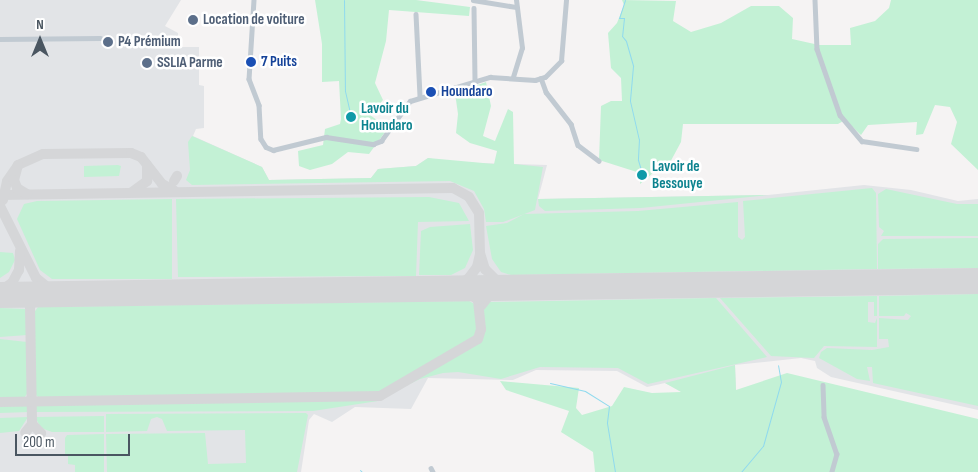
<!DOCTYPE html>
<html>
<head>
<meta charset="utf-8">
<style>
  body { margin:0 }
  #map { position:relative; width:978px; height:472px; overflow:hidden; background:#f5f3f3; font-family:"Sofia Sans Condensed",sans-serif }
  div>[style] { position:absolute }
  .airport>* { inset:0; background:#e2e4e7 }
  .green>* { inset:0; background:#c3f1d5 }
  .stream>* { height:1px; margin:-0.5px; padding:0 0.5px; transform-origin:0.5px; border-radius:0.5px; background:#90daee }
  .taxiway>* { height:10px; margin:-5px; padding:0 5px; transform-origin:5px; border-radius:5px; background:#d5d6d8 }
  .runway>* { height:26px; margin:-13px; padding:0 13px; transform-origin:13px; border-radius:13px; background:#d5d6d8 }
  .street>* { height:4.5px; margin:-2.25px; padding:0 2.25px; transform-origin:2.25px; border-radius:2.25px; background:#c1cad2 }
  .dots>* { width:14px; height:14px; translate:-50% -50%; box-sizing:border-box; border:2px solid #fff; border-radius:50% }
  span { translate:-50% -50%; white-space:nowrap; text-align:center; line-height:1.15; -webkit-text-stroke:5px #fff; paint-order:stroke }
  .service-label { font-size:15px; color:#4e5e75; font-weight:700 }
  .left { translate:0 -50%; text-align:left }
  .transit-label { font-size:15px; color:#164399; font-weight:700 }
  .culture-label { font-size:15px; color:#0d838f; font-weight:700 }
  .north { position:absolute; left:15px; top:15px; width:50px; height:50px; -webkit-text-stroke:4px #fff; paint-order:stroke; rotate:0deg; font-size:14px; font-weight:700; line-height:20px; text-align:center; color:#4a5661 }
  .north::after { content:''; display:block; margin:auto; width:18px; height:22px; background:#4a5661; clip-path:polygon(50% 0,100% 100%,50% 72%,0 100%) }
  .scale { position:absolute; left:15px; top:434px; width:115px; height:22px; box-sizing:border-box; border:2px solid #4a5661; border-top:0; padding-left:6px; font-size:15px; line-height:18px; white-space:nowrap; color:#4a5661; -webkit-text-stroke:4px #fff; paint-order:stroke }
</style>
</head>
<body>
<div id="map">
  <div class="airport">
    <div style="clip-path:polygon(0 0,181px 0,165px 26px,178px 33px,179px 47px,199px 47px,199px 85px,204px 86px,204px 128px,196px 129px,193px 136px,262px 167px,269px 180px,371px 178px,378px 169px,416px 166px,428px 158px,448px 162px,547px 165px,538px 199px,768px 195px,864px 185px,911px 190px,958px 201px,978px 199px,978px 410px,831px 377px,817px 368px,815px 361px,801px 358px,735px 365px,736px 390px,683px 392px,665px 383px,647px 387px,617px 371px,536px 370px,513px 380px,428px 378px,411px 409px,355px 407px,332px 422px,314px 414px,309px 420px,301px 472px,0 472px)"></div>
  </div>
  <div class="green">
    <div style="clip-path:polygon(315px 0,416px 0,470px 7px,469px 16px,389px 10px,386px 41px,375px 83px,383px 100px,370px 115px,381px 123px,385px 132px,369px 154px,348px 152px,332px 164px,310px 170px,299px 166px,298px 151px,323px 145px,325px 129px,340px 124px,341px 119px,339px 81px,322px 82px,322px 44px)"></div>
    <div style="clip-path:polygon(622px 0,676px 1px,673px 21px,691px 32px,721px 23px,751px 6px,779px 6px,793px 18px,792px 39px,819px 45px,851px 45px,850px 28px,875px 21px,889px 8px,891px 0,978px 0,978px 170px,951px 144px,957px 122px,950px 107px,935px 105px,923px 134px,916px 135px,917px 122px,868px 125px,861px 135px,845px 120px,838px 124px,683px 124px,681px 142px,667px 168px,654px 172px,640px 184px,640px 173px,599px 160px,601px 106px,611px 101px,622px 101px,621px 78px,611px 68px,608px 33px,617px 23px,624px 5px)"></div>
    <div style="clip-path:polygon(486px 82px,491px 106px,483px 136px,495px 141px,508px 109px,513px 112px,514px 164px,543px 167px,535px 210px,503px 222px,486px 222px,484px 209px,474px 191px,450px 181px,192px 185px,186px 180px,190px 170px,188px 142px,192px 136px,262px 167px,269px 180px,371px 178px,378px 169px,416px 166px,428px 158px,494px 164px,497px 151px,470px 143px,456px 133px,458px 114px,455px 93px)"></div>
    <div style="clip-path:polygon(118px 165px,121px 166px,119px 176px,84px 177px,84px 166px)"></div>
    <div style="clip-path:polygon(872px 188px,876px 193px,877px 269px,511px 275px,501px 272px,492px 259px,486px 226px,507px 223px,524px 214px,638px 211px,738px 202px,738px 237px,742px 240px,745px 237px,743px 201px)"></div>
    <div style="clip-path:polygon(886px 189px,957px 204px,978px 204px,978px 236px,881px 236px,884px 231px,879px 227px,878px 194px)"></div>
    <div style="clip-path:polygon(768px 195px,641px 208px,545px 211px,539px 206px,538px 199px)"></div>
    <div style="clip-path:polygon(429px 197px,459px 203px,469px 221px,418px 222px,416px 276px,178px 277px,176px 199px)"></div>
    <div style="clip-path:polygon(172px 199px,172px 279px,52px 279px,40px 270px,17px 219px,24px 204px,37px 201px)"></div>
    <div style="clip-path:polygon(470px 224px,473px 250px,465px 268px,451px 275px,419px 275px,421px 231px,430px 227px)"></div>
    <div style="clip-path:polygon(978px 238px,978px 268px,878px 269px,878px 244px,883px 239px)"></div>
    <div style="clip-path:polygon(0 252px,13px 253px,15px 260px,9px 272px,0 278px)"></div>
    <div style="clip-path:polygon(978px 294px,978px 406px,873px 383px,872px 367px,867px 367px,870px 381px,857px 379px,819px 358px,821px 352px,827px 348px,872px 350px,889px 347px,888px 339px,879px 339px,879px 318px,908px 320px,911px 316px,906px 313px,904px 316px,879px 316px,879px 296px)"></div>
    <div style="clip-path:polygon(877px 296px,877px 316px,874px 316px,874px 302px,868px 302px,868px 322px,875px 323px,877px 318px,877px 347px,824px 346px,814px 358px,771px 356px,720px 298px)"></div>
    <div style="clip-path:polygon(716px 298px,767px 357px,648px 384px,618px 368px,540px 367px,501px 379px,458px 372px,443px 373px,420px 379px,393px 392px,479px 341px,483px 332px,483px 308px,489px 302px)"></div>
    <div style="clip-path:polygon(469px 301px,478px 306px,478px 336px,381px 393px,40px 399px,35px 394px,33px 314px,38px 307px)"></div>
    <div style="clip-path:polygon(0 308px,26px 309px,27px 335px,0 337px)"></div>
    <div style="clip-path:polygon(0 339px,27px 342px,29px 391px,24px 398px,0 400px)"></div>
    <div style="clip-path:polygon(735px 365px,736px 390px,787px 373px,978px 419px,978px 472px,595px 472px,593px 452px,561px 432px,569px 411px,506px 390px,500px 381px,579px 388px,576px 408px,582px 415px,612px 406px,624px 387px,652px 393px,681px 392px,665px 383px)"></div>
    <div style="clip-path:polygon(385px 396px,378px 401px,313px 411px,35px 412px,35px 403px)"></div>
    <div style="clip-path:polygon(29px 403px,29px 412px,0 413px,0 404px)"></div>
    <div style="clip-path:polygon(306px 413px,308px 415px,297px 472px,107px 472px,106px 434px,205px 433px,208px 464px,246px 463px,245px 430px,167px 431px,162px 419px,157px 417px,151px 419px,147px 431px,106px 432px,106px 414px)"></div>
    <div style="clip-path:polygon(104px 416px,104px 432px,52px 432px,41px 428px,35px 417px)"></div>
    <div style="clip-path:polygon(28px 417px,19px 431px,0 433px,0 418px)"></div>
    <div style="clip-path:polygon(104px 434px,104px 472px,75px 472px,75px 465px,68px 464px,68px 455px,65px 455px,65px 438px,67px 435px)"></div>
  </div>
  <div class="stream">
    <div style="left:344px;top:0;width:91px;rotate:89.4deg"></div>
    <div style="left:345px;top:91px;width:27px;rotate:77deg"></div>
    <div style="left:625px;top:0;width:19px;rotate:108deg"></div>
    <div style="left:619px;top:18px;width:5px"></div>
    <div style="left:624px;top:18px;width:18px;rotate:96deg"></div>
    <div style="left:622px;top:36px;width:6px;rotate:51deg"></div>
    <div style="left:626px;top:41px;width:26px;rotate:74deg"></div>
    <div style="left:633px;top:66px;width:35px;rotate:95deg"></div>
    <div style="left:630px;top:101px;width:39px;rotate:77deg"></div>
    <div style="left:639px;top:139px;width:21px;rotate:93deg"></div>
    <div style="left:638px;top:160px;width:14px;rotate:73deg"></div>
    <div style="left:550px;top:383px;width:36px;rotate:13deg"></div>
    <div style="left:585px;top:391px;width:28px;rotate:32deg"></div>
    <div style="left:609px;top:406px;width:17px;rotate:97deg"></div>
    <div style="left:607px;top:423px;width:50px;rotate:80.7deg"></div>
    <div style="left:360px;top:470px;width:3px;rotate:45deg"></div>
    <div style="left:741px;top:472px;width:34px;rotate:-50deg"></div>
    <div style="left:763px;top:446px;width:66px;rotate:-74.3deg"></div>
    <div style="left:781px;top:382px;width:17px;rotate:-100deg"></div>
  </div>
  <div class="taxiway">
    <div style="left:18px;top:165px;width:27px;rotate:-24deg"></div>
    <div style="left:43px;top:154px;width:88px;rotate:-0.7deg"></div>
    <div style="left:131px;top:153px;width:11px;rotate:22deg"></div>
    <div style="left:141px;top:157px;width:34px;rotate:52deg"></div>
    <div style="left:162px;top:184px;width:13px;rotate:27deg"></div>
    <div style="left:174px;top:181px;width:6px;rotate:-59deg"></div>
    <div style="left:132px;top:192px;width:19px;rotate:-36deg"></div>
    <div style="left:147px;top:181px;width:16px;rotate:-90deg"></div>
    <div style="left:0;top:195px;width:453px;rotate:-0.9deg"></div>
    <div style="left:453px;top:188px;width:18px;rotate:29deg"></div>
    <div style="left:469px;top:197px;width:19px;rotate:58deg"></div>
    <div style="left:479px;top:213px;width:40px;rotate:88.6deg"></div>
    <div style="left:480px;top:253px;width:17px;rotate:73deg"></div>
    <div style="left:485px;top:269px;width:21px;rotate:45deg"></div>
    <div style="left:500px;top:284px;width:17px;rotate:13deg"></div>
    <div style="left:3px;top:200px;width:19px;rotate:-78deg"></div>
    <div style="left:7px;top:181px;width:19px;rotate:-55deg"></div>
    <div style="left:18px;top:165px;width:16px;rotate:105deg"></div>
    <div style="left:14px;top:180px;width:9px;rotate:69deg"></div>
    <div style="left:17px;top:188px;width:12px;rotate:31deg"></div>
    <div style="left:0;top:206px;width:80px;rotate:63.4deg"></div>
    <div style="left:36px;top:278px;width:21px;rotate:39deg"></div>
    <div style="left:52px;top:291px;width:22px;rotate:8deg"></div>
    <div style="left:450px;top:288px;width:20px;rotate:-27deg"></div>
    <div style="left:468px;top:279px;width:15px;rotate:-53deg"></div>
    <div style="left:477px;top:267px;width:13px;rotate:-77deg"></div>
    <div style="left:0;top:291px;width:14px;rotate:-34deg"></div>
    <div style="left:12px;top:283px;width:15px;rotate:-62deg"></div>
    <div style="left:19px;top:270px;width:19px;rotate:-87deg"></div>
    <div style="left:8px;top:295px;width:15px;rotate:8deg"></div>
    <div style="left:23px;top:297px;width:11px;rotate:52deg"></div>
    <div style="left:30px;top:306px;width:118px;rotate:89deg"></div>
    <div style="left:32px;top:424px;width:11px;rotate:128deg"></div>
    <div style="left:30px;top:306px;width:8px;rotate:-50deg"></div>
    <div style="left:35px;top:300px;width:20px;rotate:-18deg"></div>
    <div style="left:481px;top:306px;width:16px;rotate:-52deg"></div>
    <div style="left:491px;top:293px;width:20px;rotate:-15deg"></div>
    <div style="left:0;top:402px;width:380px;rotate:-0.9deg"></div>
    <div style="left:380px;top:396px;width:113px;rotate:-30.2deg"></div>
    <div style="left:478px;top:339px;width:10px;rotate:-73deg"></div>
    <div style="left:481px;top:329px;width:29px;rotate:-96deg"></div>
    <div style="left:478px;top:300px;width:16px;rotate:-142deg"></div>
    <div style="left:465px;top:290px;width:15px;rotate:-176deg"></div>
    <div style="left:32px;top:424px;width:13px;rotate:45deg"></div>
  </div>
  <div class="runway">
    <div style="left:0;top:295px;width:978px;rotate:-0.82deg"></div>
  </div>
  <div class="street">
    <div style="left:254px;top:0;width:79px;rotate:93.6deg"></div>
    <div style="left:249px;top:79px;width:28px;rotate:69deg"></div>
    <div style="left:259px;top:105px;width:34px;rotate:87deg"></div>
    <div style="left:261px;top:139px;width:9px;rotate:58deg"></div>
    <div style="left:266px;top:147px;width:8px;rotate:23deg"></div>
    <div style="left:273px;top:150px;width:55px;rotate:-13.8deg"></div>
    <div style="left:326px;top:137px;width:48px;rotate:8.5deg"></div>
    <div style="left:373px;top:144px;width:9px;rotate:-21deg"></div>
    <div style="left:381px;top:141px;width:49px;rotate:-54.1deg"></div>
    <div style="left:410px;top:101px;width:84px;rotate:-16.7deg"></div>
    <div style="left:490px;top:77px;width:45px;rotate:3.8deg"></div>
    <div style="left:535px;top:80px;width:10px;rotate:-17deg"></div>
    <div style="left:545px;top:77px;width:23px;rotate:-45deg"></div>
    <div style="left:561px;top:61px;width:61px;rotate:-85.3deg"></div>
    <div style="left:473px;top:0;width:44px;rotate:9.2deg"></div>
    <div style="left:815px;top:0;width:49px;rotate:87.7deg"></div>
    <div style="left:817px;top:49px;width:70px;rotate:70.8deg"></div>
    <div style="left:840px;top:115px;width:34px;rotate:50deg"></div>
    <div style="left:862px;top:141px;width:55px;rotate:8.4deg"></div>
    <div style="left:474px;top:8px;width:74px;rotate:89.2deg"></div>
    <div style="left:416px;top:14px;width:83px;rotate:87.2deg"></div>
    <div style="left:0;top:39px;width:100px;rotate:-0.6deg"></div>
    <div style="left:513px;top:77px;width:30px;rotate:-73deg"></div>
    <div style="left:522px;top:48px;width:48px;rotate:-97.1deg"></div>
    <div style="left:541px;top:78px;width:15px;rotate:70deg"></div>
    <div style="left:546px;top:92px;width:41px;rotate:52deg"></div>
    <div style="left:571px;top:124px;width:22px;rotate:72deg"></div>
    <div style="left:578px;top:145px;width:26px;rotate:37deg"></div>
    <div style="left:823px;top:385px;width:32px;rotate:88deg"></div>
    <div style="left:824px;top:417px;width:39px;rotate:71deg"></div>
    <div style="left:837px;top:454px;width:19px;rotate:106deg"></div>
    <div style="left:431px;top:468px;width:4px;rotate:63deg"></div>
  </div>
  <div class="dots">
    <div style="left:193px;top:20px;background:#5c6f8a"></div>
    <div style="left:108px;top:42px;background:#5c6f8a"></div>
    <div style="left:251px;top:62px;background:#1a4fb4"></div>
    <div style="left:147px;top:63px;background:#5c6f8a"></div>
    <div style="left:431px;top:92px;background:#1a4fb4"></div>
    <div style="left:351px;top:117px;background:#0f9aa8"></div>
    <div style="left:642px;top:175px;background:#0f9aa8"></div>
  </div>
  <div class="service-label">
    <span class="left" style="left:203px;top:20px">Location de voiture</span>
    <span class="left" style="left:118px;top:42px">P4 Prémium</span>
    <span class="left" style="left:157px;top:63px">SSLIA Parme</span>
  </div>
  <div class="transit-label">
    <span class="left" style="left:261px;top:62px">7 Puits</span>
    <span class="left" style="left:441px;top:92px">Houndaro</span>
  </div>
  <div class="culture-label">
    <span class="left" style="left:361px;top:117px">Lavoir du<br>Houndaro</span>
    <span class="left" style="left:652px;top:175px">Lavoir de<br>Bessouye</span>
  </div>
  <div class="north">N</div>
  <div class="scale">200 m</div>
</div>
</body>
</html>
